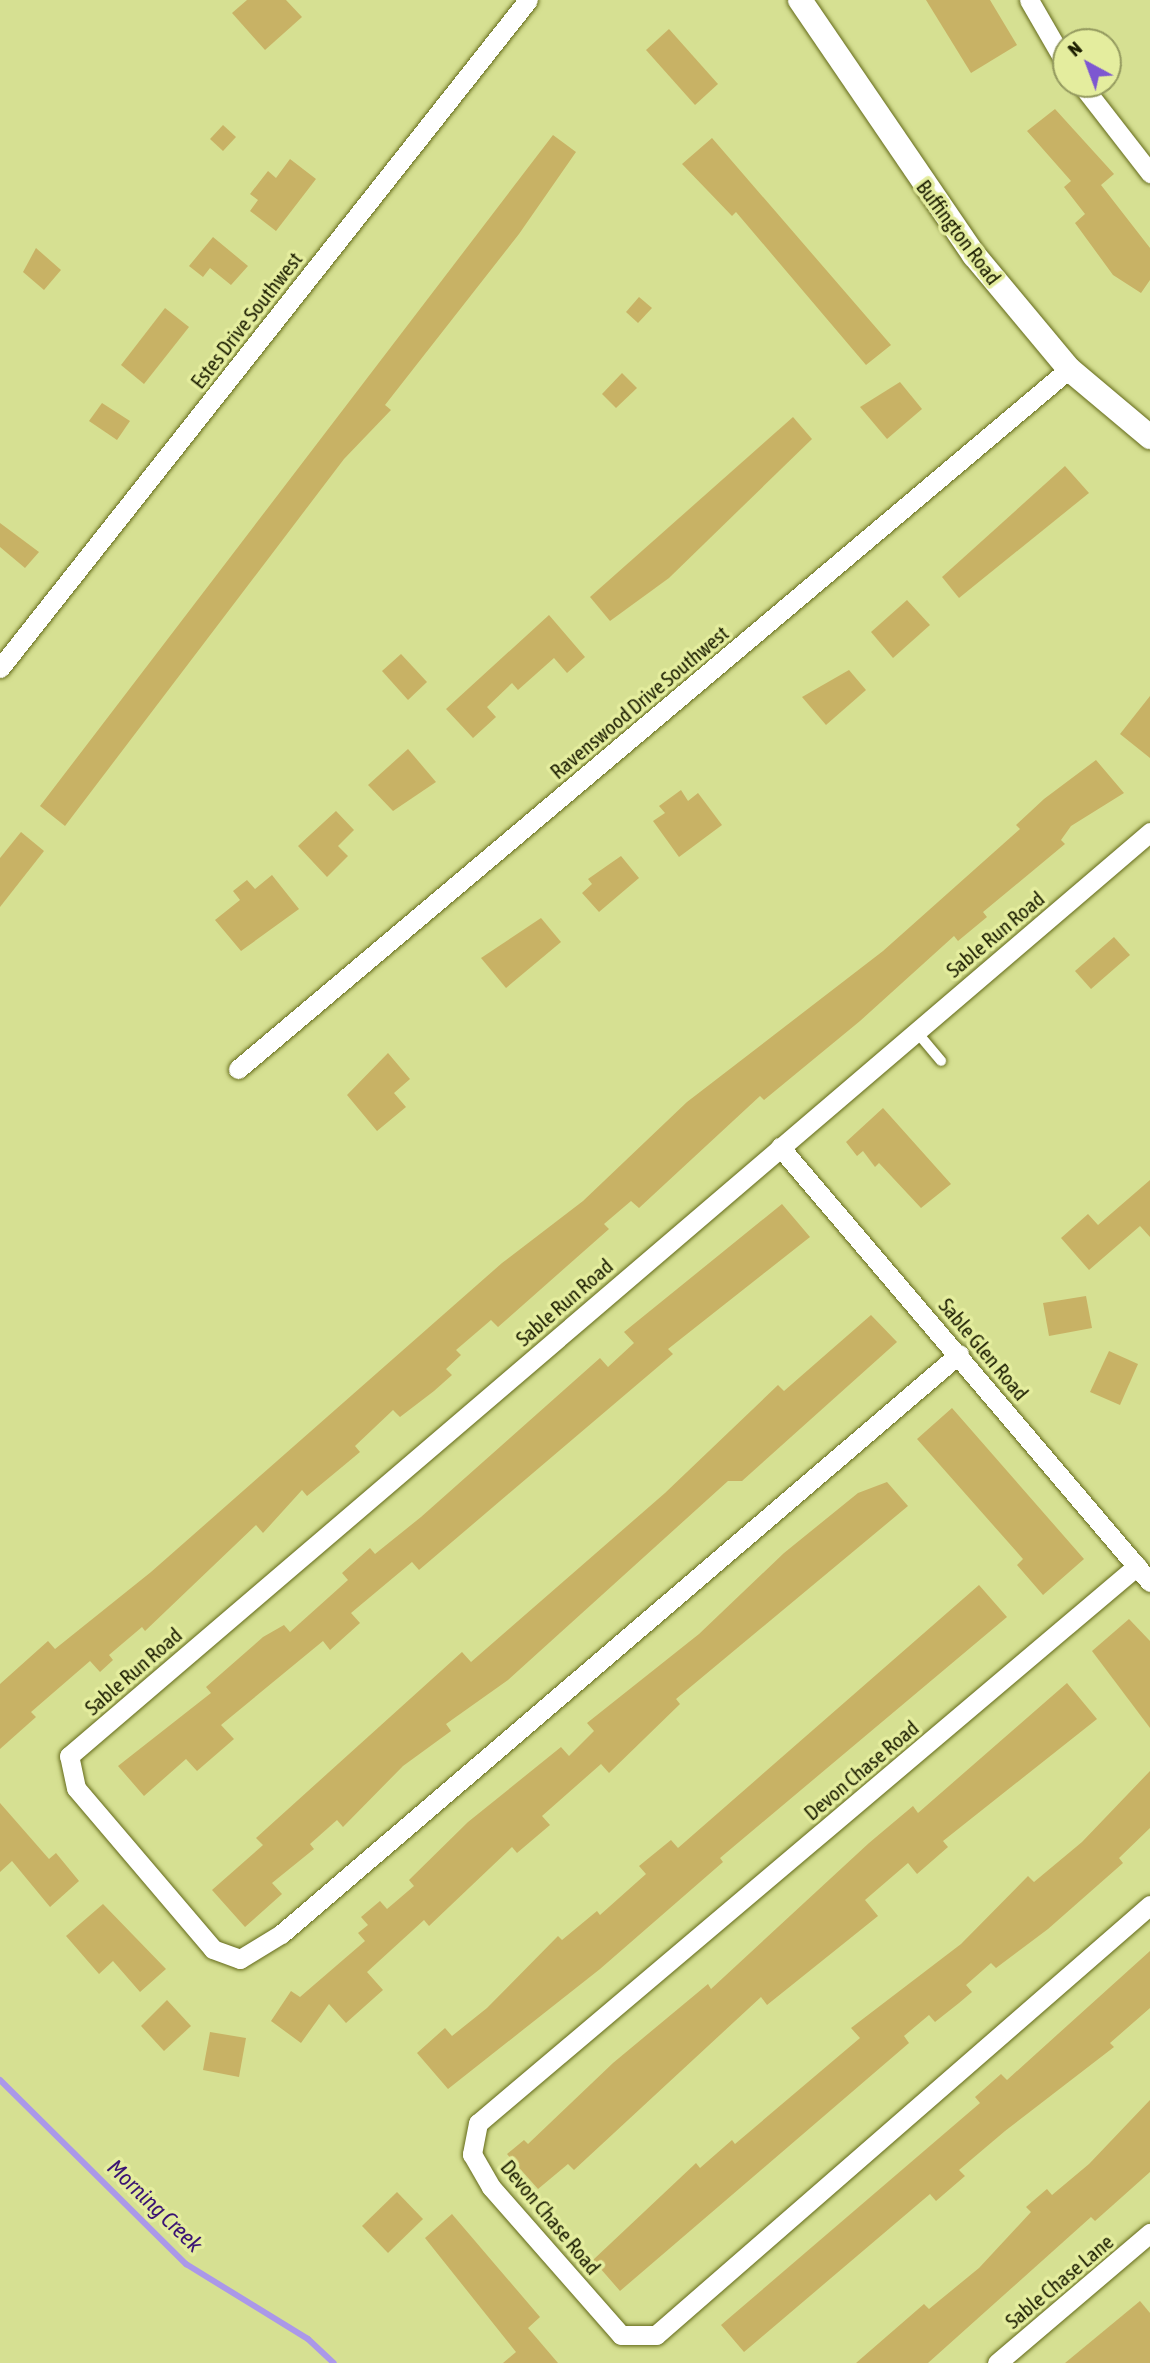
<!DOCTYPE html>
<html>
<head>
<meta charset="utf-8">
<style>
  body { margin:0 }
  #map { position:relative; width:1150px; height:2363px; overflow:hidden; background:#d6e092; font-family:"Asap Condensed",sans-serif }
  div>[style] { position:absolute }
  .stream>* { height:6px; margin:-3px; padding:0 3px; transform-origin:3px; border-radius:3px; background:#ab98e9 }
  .building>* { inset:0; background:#c8b265 }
  .roads { filter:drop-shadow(0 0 2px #646a1a) drop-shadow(0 0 2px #646a1a) }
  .service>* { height:10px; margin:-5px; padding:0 5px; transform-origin:5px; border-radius:5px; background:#fff }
  .minor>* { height:19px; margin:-9.5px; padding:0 9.5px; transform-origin:9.5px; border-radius:9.5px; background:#fff }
  .tertiary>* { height:24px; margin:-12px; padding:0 12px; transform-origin:12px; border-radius:12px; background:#fff }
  span { translate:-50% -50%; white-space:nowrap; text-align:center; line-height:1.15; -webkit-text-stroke:7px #e4ed9e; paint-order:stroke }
  .street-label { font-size:21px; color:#1b1d00 }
  .water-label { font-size:23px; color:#3a1473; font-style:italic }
  .north { position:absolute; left:1052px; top:28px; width:70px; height:70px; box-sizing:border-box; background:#e4ed9e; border:2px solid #949a5f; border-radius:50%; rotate:319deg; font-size:19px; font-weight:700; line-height:28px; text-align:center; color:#1b1d00 }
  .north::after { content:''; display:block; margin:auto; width:24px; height:32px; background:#7d57d1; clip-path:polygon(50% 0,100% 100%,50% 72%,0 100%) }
</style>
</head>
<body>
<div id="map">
  <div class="stream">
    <div style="left:0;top:2080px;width:262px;rotate:44.7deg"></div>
    <div style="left:186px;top:2264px;width:143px;rotate:31.6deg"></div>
    <div style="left:308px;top:2339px;width:35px;rotate:43deg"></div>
  </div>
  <div class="building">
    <div style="clip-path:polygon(247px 0,286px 0,302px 17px,265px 50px,232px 13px)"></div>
    <div style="clip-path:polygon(926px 0,990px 0,1017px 45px,971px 73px)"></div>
    <div style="clip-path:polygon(669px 29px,718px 84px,695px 105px,646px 50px)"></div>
    <div style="clip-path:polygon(1055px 109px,1114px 174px,1101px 185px,1150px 248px,1150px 280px,1141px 293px,1113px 275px,1075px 223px,1085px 214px,1064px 187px,1071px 181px,1027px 131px)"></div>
    <div style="clip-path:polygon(223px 125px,236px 137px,223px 151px,210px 139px)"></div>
    <div style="clip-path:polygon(553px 135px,576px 152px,519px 234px,385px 405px,391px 410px,344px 459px,65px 826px,40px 806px)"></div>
    <div style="clip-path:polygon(712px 138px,891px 345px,866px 365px,736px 212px,732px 216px,682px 164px)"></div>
    <div style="clip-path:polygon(290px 159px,316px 179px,276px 231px,250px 211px,258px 200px,250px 194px,268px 171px,276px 178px)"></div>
    <div style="clip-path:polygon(213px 237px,248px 266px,231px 285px,210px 268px,203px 277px,189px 266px)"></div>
    <div style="clip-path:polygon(36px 248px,61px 270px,44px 290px,23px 272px)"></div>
    <div style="clip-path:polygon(639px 297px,652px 308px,638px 323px,626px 312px)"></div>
    <div style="clip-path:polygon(165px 308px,189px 327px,144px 384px,121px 365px)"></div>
    <div style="clip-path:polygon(622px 373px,637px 388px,616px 408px,602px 394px)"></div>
    <div style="clip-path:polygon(900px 382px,922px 409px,887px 439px,860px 407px)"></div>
    <div style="clip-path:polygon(102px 403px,130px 421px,117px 440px,89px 421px)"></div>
    <div style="clip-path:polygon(793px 417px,812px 439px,669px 578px,610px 621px,590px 597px)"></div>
    <div style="clip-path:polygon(1065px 466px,1089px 493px,959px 598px,942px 577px)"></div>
    <div style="clip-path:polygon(0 523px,39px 552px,25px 568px,0 547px)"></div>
    <div style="clip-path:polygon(907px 600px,930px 625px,893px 658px,871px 632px)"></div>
    <div style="clip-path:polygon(549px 615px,585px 657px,567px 673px,554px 658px,518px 690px,512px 683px,487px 707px,496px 717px,473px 738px,446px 709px)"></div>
    <div style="clip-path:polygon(401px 654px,427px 682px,408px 700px,382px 671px)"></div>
    <div style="clip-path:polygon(849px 670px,866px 690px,826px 725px,802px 697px)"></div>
    <div style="clip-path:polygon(1150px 696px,1150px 758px,1120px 734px)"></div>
    <div style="clip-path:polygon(408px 749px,436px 782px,393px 811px,368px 785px)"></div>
    <div style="clip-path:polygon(1096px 760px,1124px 793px,1071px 826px,1061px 840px,1065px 844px,983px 912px,987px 917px,958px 941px,954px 936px,860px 1021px,764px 1100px,760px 1096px,639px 1208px,631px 1201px,604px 1224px,609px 1229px,498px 1327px,491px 1320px,456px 1350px,461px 1355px,446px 1369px,452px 1375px,434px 1391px,400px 1417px,393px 1410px,355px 1446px,360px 1452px,342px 1467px,307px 1496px,302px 1490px,263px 1533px,256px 1525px,145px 1631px,142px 1627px,109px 1655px,113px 1660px,100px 1672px,90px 1661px,31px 1712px,36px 1717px,0 1749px,0 1684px,48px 1641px,55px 1649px,151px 1572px,502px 1263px,583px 1201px,687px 1102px,883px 951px,1020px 829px,1016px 825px,1044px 799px)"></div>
    <div style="clip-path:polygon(681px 790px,688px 801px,698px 793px,722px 825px,679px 857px,653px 821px,665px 813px,659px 806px)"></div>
    <div style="clip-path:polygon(336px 811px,354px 830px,338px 846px,348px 856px,327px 877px,298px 846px)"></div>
    <div style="clip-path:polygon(21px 832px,44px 851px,0 907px,0 858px)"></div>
    <div style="clip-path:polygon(621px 856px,639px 878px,599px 912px,582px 893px,592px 884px,588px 879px)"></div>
    <div style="clip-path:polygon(272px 875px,299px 909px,241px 951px,215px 920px,240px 900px,233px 891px,247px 880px,255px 889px)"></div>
    <div style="clip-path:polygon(541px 918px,561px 942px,506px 988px,481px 958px)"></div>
    <div style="clip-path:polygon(1114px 937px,1130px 955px,1091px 989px,1075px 971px)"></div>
    <div style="clip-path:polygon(388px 1053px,410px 1079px,394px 1093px,406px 1107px,377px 1131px,347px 1095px)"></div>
    <div style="clip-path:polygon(883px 1108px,951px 1184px,921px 1208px,879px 1163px,875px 1167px,863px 1151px,857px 1156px,846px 1142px)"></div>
    <div style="clip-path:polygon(1150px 1180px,1150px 1237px,1140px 1226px,1089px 1270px,1061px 1238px,1088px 1214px,1098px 1225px)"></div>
    <div style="clip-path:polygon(782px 1204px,810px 1237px,668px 1349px,673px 1354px,419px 1570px,412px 1562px,351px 1613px,360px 1623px,330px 1650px,323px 1641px,221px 1725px,234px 1739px,197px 1771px,186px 1759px,144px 1796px,118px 1766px,211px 1693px,206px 1687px,263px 1637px,284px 1625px,290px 1632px,348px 1580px,342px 1573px,370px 1548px,375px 1554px,421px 1517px,600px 1358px,608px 1367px,634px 1343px,624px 1332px)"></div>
    <div style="clip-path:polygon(1086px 1296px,1092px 1328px,1049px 1336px,1043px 1303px)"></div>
    <div style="clip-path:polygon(871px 1315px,897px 1342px,742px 1481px,728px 1481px,508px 1680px,446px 1724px,451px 1731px,403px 1766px,343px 1827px,337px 1820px,310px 1844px,314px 1849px,272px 1883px,282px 1894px,245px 1927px,212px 1890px,263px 1845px,256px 1838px,462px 1652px,471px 1662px,665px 1493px,778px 1385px,784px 1391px)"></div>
    <div style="clip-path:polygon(1109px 1351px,1138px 1364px,1120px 1405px,1090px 1392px)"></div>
    <div style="clip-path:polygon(952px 1408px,1084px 1559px,1043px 1595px,1017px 1565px,1023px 1559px,917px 1439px)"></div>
    <div style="clip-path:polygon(887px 1482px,908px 1506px,676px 1699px,680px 1704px,609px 1773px,601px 1764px,542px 1816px,550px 1825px,517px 1853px,512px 1847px,429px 1926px,424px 1920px,367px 1972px,383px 1990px,346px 2023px,329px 2004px,301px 2043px,271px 2021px,291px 1991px,300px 1997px,365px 1941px,358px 1933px,368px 1925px,361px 1917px,380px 1901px,387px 1909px,414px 1886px,409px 1880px,468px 1822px,561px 1747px,569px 1756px,594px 1731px,587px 1723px,699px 1634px,784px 1553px,858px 1493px)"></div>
    <div style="clip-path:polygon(979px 1585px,1007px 1617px,720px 1858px,723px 1862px,600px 1969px,448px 2089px,417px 2053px,445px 2028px,452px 2036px,487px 2008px,558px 1936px,562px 1940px,597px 1911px,600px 1915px,646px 1874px,639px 1866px,671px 1840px,678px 1848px)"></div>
    <div style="clip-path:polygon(1129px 1619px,1150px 1641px,1150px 1728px,1092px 1651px)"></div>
    <div style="clip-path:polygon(1067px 1683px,1097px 1719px,943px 1841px,948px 1847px,917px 1874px,908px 1863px,865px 1900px,878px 1916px,767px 2005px,761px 1997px,574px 2170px,568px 2164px,538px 2189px,507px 2154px,524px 2140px,528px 2144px,613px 2063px,708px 1984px,711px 1989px,869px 1843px,913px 1806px,918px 1813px)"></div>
    <div style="clip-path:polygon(1150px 1771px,1150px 1828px,1119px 1858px,1123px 1863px,1048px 1929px,996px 1968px,991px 1963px,966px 1985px,972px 1992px,959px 2003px,935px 2022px,929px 2015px,904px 2036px,909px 2043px,620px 2291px,593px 2260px,696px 2163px,700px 2168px,732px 2140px,735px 2144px,860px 2038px,851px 2028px,961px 1944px,1028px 1876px,1034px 1882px,1082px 1842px)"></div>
    <div style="clip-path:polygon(0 1803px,49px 1859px,56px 1853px,79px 1881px,50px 1907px,12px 1861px,0 1872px)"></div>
    <div style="clip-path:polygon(103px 1904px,166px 1969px,140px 1992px,113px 1961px,99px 1974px,66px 1936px)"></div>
    <div style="clip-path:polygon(1150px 1951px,1150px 2008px,1110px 2043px,1114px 2047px,1005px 2131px,959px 2170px,965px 2176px,936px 2201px,930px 2194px,744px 2352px,721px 2325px,980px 2103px,975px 2097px,1001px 2074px,1007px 2080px)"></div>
    <div style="clip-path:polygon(167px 2000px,191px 2026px,164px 2051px,141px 2026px)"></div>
    <div style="clip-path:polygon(210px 2032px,246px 2038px,239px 2077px,203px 2070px)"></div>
    <div style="clip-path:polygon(1150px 2100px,1150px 2172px,1113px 2205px,1095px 2221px,1091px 2217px,928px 2363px,856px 2363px,924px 2304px,929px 2309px,979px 2268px,1031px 2212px,1026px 2207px,1047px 2189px,1052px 2195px,1089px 2164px)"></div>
    <div style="clip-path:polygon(397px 2192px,423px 2219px,388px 2253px,362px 2226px)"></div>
    <div style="clip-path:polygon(452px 2214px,540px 2317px,528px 2328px,558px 2363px,503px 2363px,516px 2352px,425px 2238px)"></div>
    <div style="clip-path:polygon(1140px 2301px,1150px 2313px,1150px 2363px,1065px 2363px)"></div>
  </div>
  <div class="roads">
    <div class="service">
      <div style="left:916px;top:1031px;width:39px;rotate:50deg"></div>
    </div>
    <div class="minor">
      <div style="left:1029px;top:0;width:74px;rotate:60deg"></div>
      <div style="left:1081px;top:84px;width:113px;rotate:52.2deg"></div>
      <div style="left:0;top:668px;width:851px;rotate:-51.68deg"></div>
      <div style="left:238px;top:1069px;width:1087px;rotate:-40.11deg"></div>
      <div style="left:780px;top:1147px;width:571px;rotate:49.62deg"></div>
      <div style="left:959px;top:1354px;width:892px;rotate:139.45deg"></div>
      <div style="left:281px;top:1934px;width:48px;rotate:148.6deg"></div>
      <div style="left:240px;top:1959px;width:29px;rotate:-160deg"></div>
      <div style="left:213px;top:1949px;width:211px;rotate:-130.4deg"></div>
      <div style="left:76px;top:1788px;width:33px;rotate:-102deg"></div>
      <div style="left:69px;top:1756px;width:1422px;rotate:-40.52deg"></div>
      <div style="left:1137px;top:1566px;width:863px;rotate:139.79deg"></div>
      <div style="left:478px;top:2123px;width:32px;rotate:101deg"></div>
      <div style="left:472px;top:2154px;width:38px;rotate:60deg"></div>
      <div style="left:491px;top:2187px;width:197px;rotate:48.7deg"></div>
      <div style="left:621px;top:2335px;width:35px"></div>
      <div style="left:656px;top:2335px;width:655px;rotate:-41.04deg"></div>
      <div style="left:997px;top:2363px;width:201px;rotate:-40.4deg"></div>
    </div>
    <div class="tertiary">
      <div style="left:800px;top:0;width:309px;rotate:55.7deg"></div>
      <div style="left:974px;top:255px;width:148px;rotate:50.2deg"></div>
      <div style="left:1069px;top:369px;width:106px;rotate:40deg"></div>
    </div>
  </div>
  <div class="street-label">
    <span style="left:959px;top:232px;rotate:53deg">Buffington Road</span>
    <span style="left:246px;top:320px;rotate:-52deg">Estes Drive Southwest</span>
    <span style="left:639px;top:702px;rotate:-40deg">Ravenswood Drive Southwest</span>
    <span style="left:995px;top:934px;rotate:-40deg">Sable Run Road</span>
    <span style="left:564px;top:1302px;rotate:-41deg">Sable Run Road</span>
    <span style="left:984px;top:1349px;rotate:50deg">Sable Glen Road</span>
    <span style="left:133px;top:1671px;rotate:-41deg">Sable Run Road</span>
    <span style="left:861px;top:1770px;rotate:-40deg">Devon Chase Road</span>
    <span style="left:551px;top:2217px;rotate:50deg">Devon Chase Road</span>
    <span style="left:1059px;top:2281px;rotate:-40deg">Sable Chase Lane</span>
  </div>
  <div class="water-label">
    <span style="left:155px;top:2206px;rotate:44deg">Morning Creek</span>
  </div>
  <div class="north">N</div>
</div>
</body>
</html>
